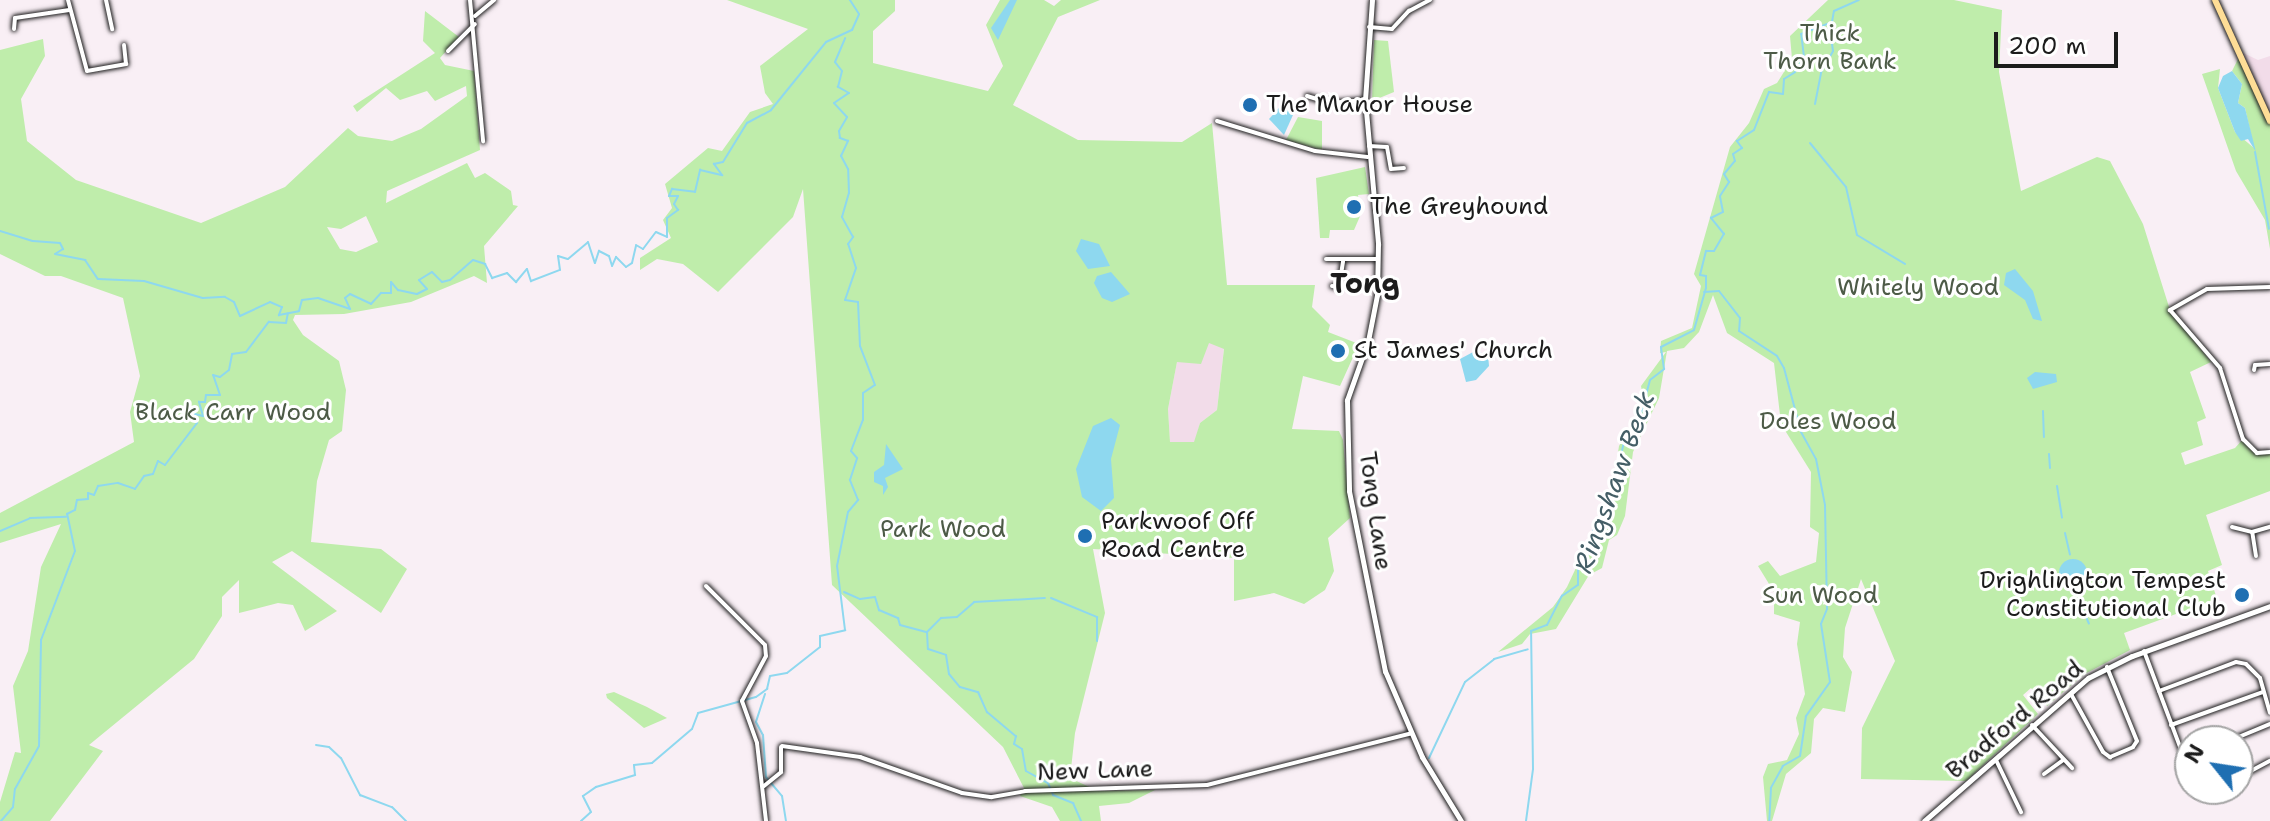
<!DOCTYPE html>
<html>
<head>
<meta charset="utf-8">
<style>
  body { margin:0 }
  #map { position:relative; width:2270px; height:821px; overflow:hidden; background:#f9eff5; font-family:"Shantell Sans",sans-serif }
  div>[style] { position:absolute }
  .built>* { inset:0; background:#f2dce9 }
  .green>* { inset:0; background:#bfedab }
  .water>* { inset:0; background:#8ed8ef }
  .round { border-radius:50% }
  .stream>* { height:2px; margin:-1px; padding:0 1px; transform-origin:1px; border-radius:1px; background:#8ed8ef }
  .roads { filter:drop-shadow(0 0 2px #1c1c1c) drop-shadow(0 0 2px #1c1c1c) }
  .street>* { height:4px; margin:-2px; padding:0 2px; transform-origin:2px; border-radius:2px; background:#fff }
  .secondary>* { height:5px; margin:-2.5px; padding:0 2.5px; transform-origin:2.5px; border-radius:2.5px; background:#fff }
  .primary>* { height:6px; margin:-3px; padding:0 3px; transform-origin:3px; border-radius:3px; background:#fedd96 }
  .dots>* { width:22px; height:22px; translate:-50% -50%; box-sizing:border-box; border:4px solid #fff; border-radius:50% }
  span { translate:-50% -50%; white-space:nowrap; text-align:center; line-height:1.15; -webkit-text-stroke:6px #fff; paint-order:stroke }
  .park-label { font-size:24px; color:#4d5b47 }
  .poi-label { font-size:24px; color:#1c1c1c }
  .left { translate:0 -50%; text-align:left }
  .right { translate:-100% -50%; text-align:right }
  .street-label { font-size:24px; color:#1c1c1c }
  .water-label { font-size:26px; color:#445e66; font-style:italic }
  .quarter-label { font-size:28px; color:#1c1c1c; font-weight:700 }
  .north { position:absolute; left:2174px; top:725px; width:80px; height:80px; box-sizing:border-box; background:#fff; border:2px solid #a4a4a4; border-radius:50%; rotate:300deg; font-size:22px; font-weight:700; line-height:32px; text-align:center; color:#1c1c1c }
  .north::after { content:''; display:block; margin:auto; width:28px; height:36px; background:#1f6fb2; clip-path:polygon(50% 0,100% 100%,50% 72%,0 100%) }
  .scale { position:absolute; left:1994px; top:32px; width:124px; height:36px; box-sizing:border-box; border:4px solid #1c1c1c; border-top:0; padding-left:10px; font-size:24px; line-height:28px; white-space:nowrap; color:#1c1c1c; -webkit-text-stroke:6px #fff; paint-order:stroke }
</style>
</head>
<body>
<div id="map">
  <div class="built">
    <div style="clip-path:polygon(2235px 49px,2258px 60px,2270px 56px,2270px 121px)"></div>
    <div style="clip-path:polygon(1203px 285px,1224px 348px,1217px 410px,1200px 423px,1195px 442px,1170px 442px,1168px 409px,1177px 362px)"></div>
  </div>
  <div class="green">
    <div style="clip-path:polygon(evenodd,727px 0,895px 0,895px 11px,873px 31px,873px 63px,988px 91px,1003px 66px,986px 25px,1000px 0,1044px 0,1054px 6px,1061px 0,1100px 0,1058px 17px,1013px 105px,1078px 140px,1182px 142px,1212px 123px,1227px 285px,1315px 285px,1312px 307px,1330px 325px,1328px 332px,1359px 344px,1340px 386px,1303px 376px,1292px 429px,1339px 431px,1343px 440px,1350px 518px,1328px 538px,1334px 571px,1325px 590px,1304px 604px,1274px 593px,1234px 601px,1234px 558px,1093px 549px,1105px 613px,1075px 733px,1070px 778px,1098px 791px,1155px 790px,1129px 803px,1099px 806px,1101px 821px,1060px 821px,1052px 807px,1020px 796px,1024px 788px,1003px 747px,832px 585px,803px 189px,793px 217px,718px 292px,683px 264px,657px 259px,640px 270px,640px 258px,671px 238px,663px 220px,672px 208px,665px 184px,708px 148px,722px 151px,750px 112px,773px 104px,765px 93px,760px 66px,808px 29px,727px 0,1209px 343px,1224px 349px,1217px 410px,1200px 423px,1194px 442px,1170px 442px,1168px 409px,1177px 362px,1201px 364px,1209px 343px)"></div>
    <div style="clip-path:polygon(1828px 0,1954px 0,2002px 10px,1999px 72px,2021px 191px,2097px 157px,2110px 161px,2143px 224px,2170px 310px,2211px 362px,2190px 372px,2206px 418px,2197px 422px,2203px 445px,2181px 453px,2185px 465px,2235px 448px,2243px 439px,2257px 453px,2270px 452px,2270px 491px,2206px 515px,2222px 565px,2208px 571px,2217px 599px,2124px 633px,2130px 650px,2083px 675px,2047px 706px,2031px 688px,2023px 695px,2038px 714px,1966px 781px,1861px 779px,1862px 728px,1895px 661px,1861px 579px,1845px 628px,1843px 657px,1852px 672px,1845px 712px,1823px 708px,1814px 719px,1811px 753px,1786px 774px,1772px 821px,1767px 821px,1763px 777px,1768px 764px,1787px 760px,1799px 734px,1796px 718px,1805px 694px,1797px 644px,1800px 622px,1774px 614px,1774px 592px,1758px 566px,1768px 561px,1780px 576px,1816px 562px,1819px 533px,1810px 527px,1811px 472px,1781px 424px,1774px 363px,1727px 333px,1713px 295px,1699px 332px,1684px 348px,1667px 351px,1659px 398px,1633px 452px,1625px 516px,1617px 535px,1609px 540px,1602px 568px,1589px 575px,1556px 629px,1530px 634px,1522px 644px,1498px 652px,1553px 607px,1567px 587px,1612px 491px,1619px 446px,1644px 403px,1641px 386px,1666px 352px,1660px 353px,1661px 341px,1692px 328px,1701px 286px,1694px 274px,1730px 147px,1749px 123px,1764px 89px,1777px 83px,1792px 59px,1790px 36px)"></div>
    <div style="clip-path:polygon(evenodd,425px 11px,459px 37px,440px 58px,445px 65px,474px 71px,480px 150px,387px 191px,386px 203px,467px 163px,475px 178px,485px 173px,511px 191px,513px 205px,518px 206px,484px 246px,487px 283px,474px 276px,411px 302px,344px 314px,295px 315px,293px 320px,303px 335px,339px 361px,346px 390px,342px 431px,329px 440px,317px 481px,311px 542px,381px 549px,407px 569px,381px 613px,292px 551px,272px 562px,337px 611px,305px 631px,293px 605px,278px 603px,239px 613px,239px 580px,222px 597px,222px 616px,194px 659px,89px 745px,103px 751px,50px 821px,0 821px,0 802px,15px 752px,21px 753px,13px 686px,28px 651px,41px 567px,61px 524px,0 543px,0 513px,134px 442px,130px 412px,140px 376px,123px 298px,61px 276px,45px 276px,0 254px,0 50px,43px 39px,45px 56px,21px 99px,27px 141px,76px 180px,201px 223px,285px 187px,348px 128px,358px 136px,392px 141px,421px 129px,467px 96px,466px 86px,435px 101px,427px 91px,400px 100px,386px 88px,357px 112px,353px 106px,435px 53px,423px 41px,425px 11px,366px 216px,378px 242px,356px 252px,340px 249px,327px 227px,341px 229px,366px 216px)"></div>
    <div style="clip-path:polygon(1374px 40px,1388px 41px,1394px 92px,1372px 101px)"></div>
    <div style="clip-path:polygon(2239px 57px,2270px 121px,2270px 249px,2265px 220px,2236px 171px,2202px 74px,2220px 69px,2218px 88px,2235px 132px,2254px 148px,2245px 108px,2238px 103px,2242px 84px,2232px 71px)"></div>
    <div style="clip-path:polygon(1298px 117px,1322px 121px,1322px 150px,1286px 140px)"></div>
    <div style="clip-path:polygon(1365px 167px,1369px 194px,1358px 195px,1361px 214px,1354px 230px,1330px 230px,1329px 238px,1320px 238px,1316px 178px)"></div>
    <div style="clip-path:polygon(614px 692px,647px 707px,667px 718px,644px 728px,607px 698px,606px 694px)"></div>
  </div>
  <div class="water">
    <div style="clip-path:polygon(1010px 0,1017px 0,998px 40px,991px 28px)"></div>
    <div style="clip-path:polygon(2232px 71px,2242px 84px,2238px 103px,2245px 108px,2256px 152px,2248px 139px,2241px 141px,2235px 132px,2218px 88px,2223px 76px)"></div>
    <div style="clip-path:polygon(1286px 100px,1297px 106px,1284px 135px,1269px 119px)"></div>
    <div style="clip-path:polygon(1081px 239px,1099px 244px,1110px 266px,1088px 269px,1076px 251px)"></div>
    <div style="clip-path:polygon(2015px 269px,2033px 291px,2042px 321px,2033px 319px,2025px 300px,2004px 285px,2006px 273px)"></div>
    <div style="clip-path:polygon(1111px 272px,1130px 294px,1112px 302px,1102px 298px,1094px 283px,1097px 276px)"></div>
    <div style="clip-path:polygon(1475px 351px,1488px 355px,1489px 366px,1476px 380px,1466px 382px,1460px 359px)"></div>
    <div style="clip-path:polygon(2035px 372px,2056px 374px,2057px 382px,2033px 389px,2027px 378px)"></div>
    <div style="clip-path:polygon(1111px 418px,1120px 425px,1111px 459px,1114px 498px,1101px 511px,1082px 497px,1076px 469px,1093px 426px)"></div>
    <div style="clip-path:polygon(886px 444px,903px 469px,885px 478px,888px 487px,883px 495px,883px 486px,874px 482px,874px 472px,884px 465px)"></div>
    <div class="round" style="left:2059px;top:559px;width:28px;height:28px"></div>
  </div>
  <div class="stream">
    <div style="left:1815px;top:104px;width:33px;rotate:-79deg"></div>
    <div style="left:1821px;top:72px;width:24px;rotate:-60deg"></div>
    <div style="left:1833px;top:51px;width:27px;rotate:-98deg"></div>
    <div style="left:1810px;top:143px;width:57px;rotate:50.7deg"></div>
    <div style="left:1846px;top:187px;width:49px;rotate:77.1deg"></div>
    <div style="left:1857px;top:235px;width:56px;rotate:31.1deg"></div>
    <div style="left:2255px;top:152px;width:78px;rotate:79.7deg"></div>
    <div style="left:0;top:231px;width:34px;rotate:17deg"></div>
    <div style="left:33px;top:241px;width:27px;rotate:4deg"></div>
    <div style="left:60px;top:243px;width:7px;rotate:63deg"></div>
    <div style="left:63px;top:249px;width:9px;rotate:148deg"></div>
    <div style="left:55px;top:254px;width:31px;rotate:11deg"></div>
    <div style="left:85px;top:260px;width:23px;rotate:56deg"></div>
    <div style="left:98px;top:279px;width:46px;rotate:2.5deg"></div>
    <div style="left:144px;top:281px;width:61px;rotate:16.1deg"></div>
    <div style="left:203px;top:298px;width:22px;rotate:-3deg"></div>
    <div style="left:225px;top:297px;width:10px;rotate:29deg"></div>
    <div style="left:234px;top:302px;width:15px;rotate:67deg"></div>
    <div style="left:240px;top:316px;width:33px;rotate:-25deg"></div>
    <div style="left:270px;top:302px;width:13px;rotate:23deg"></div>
    <div style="left:282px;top:307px;width:9px;rotate:111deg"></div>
    <div style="left:279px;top:315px;width:20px;rotate:-11deg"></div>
    <div style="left:299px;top:311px;width:11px;rotate:-75deg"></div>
    <div style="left:302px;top:300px;width:16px;rotate:-7deg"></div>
    <div style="left:318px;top:298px;width:34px;rotate:19deg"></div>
    <div style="left:350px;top:309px;width:12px;rotate:-114deg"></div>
    <div style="left:345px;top:298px;width:6px;rotate:-39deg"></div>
    <div style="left:350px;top:294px;width:23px;rotate:25deg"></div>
    <div style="left:371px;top:304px;width:15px;rotate:-48deg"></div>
    <div style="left:381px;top:293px;width:10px"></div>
    <div style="left:391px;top:293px;width:11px;rotate:-90deg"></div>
    <div style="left:391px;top:282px;width:11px;rotate:49deg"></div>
    <div style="left:398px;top:290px;width:19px;rotate:12deg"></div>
    <div style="left:417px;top:294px;width:11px;rotate:-27deg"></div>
    <div style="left:427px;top:289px;width:12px;rotate:-132deg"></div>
    <div style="left:419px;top:280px;width:15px;rotate:-32deg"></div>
    <div style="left:432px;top:272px;width:14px;rotate:45deg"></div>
    <div style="left:442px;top:282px;width:8px;rotate:-14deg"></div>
    <div style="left:450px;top:280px;width:30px;rotate:-41deg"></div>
    <div style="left:473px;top:260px;width:13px;rotate:18deg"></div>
    <div style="left:485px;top:264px;width:16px;rotate:63deg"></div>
    <div style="left:492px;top:278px;width:16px;rotate:-18deg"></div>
    <div style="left:507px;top:273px;width:13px;rotate:45deg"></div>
    <div style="left:516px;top:282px;width:17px;rotate:-50deg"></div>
    <div style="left:527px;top:269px;width:13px;rotate:72deg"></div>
    <div style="left:531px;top:281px;width:31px;rotate:-21deg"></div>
    <div style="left:560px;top:270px;width:14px;rotate:-98deg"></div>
    <div style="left:558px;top:256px;width:10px;rotate:17deg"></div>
    <div style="left:568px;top:259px;width:26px;rotate:-40deg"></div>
    <div style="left:588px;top:242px;width:22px;rotate:72deg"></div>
    <div style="left:595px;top:263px;width:13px;rotate:-72deg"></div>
    <div style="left:599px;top:251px;width:11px;rotate:27deg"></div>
    <div style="left:609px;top:256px;width:10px;rotate:73deg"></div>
    <div style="left:612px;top:266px;width:10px;rotate:-66deg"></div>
    <div style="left:616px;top:257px;width:14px;rotate:45deg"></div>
    <div style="left:626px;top:267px;width:7px;rotate:-34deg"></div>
    <div style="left:632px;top:263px;width:18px;rotate:-77deg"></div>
    <div style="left:636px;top:245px;width:8px;rotate:30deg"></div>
    <div style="left:643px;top:249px;width:21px;rotate:-53deg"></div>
    <div style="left:656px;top:232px;width:12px;rotate:24deg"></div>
    <div style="left:667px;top:237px;width:19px;rotate:-90deg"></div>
    <div style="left:667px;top:218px;width:14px;rotate:-36deg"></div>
    <div style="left:678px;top:210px;width:7px;rotate:-124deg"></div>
    <div style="left:674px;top:204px;width:9px;rotate:-63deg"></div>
    <div style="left:678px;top:196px;width:9px;rotate:180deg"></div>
    <div style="left:669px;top:196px;width:8px;rotate:-67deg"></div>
    <div style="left:672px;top:189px;width:23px;rotate:7deg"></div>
    <div style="left:695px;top:192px;width:23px;rotate:-77deg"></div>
    <div style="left:700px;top:170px;width:23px;rotate:13deg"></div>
    <div style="left:722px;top:175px;width:14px;rotate:-126deg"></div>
    <div style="left:714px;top:164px;width:9px;rotate:-13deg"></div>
    <div style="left:723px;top:162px;width:46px;rotate:-58.4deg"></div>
    <div style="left:747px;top:123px;width:27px;rotate:-28deg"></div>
    <div style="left:771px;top:110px;width:87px;rotate:-51deg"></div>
    <div style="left:826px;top:42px;width:29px;rotate:-25deg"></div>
    <div style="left:852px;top:30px;width:17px;rotate:-66deg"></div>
    <div style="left:859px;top:14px;width:17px;rotate:-123deg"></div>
    <div style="left:1704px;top:292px;width:15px;rotate:-4deg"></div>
    <div style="left:1719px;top:291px;width:34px;rotate:52deg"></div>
    <div style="left:1740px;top:318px;width:13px;rotate:94deg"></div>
    <div style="left:1739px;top:331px;width:45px;rotate:33.3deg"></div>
    <div style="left:1777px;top:356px;width:14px;rotate:60deg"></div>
    <div style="left:1784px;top:368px;width:66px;rotate:75.1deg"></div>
    <div style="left:1801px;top:432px;width:31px;rotate:61deg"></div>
    <div style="left:1816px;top:459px;width:47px;rotate:78.9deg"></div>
    <div style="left:1825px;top:505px;width:104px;rotate:88.9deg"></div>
    <div style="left:1827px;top:609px;width:16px;rotate:112deg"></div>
    <div style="left:1821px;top:624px;width:59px;rotate:81.2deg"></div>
    <div style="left:1830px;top:682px;width:42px;rotate:125.2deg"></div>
    <div style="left:1806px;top:716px;width:40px;rotate:98.5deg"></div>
    <div style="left:1800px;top:756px;width:20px;rotate:150deg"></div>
    <div style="left:1783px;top:766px;width:25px;rotate:119deg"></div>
    <div style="left:1771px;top:788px;width:33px;rotate:93deg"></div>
    <div style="left:2043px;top:411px;width:26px;rotate:88deg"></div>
    <div style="left:2049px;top:454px;width:14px;rotate:86deg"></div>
    <div style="left:2057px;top:486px;width:32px;rotate:81deg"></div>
    <div style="left:0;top:531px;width:33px;rotate:-23deg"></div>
    <div style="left:30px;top:518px;width:36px;rotate:-2deg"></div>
    <div style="left:2065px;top:533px;width:22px;rotate:77deg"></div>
    <div style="left:2078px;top:588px;width:15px;rotate:74deg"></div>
    <div style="left:844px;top:592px;width:17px;rotate:24deg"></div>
    <div style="left:860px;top:599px;width:15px;rotate:-8deg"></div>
    <div style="left:875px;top:597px;width:14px;rotate:73deg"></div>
    <div style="left:879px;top:610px;width:21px;rotate:23deg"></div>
    <div style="left:898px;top:618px;width:7px;rotate:74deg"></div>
    <div style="left:900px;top:625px;width:28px;rotate:15deg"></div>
    <div style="left:927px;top:632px;width:17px;rotate:87deg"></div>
    <div style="left:928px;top:649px;width:19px;rotate:18deg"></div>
    <div style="left:946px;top:655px;width:19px;rotate:81deg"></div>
    <div style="left:949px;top:674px;width:17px;rotate:50deg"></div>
    <div style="left:960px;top:687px;width:19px;rotate:16deg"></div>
    <div style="left:978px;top:692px;width:22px;rotate:66deg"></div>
    <div style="left:987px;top:712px;width:38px;rotate:40deg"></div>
    <div style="left:1016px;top:736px;width:8px;rotate:104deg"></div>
    <div style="left:1014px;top:744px;width:9px;rotate:32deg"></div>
    <div style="left:1022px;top:749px;width:22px;rotate:80deg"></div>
    <div style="left:1026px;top:771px;width:25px;rotate:29deg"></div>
    <div style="left:1048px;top:783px;width:13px;rotate:67deg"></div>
    <div style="left:1053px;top:795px;width:22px;rotate:22deg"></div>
    <div style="left:1073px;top:803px;width:20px;rotate:66deg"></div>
    <div style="left:1051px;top:598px;width:50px;rotate:22.4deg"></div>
    <div style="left:1097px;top:617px;width:24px;rotate:90deg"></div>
    <div style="left:2082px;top:608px;width:17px;rotate:66deg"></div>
    <div style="left:927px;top:632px;width:20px;rotate:-45deg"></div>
    <div style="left:941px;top:618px;width:16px;rotate:-4deg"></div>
    <div style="left:957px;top:617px;width:23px;rotate:-41deg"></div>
    <div style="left:974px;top:602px;width:71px;rotate:-3.2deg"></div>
    <div style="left:765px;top:694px;width:29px;rotate:108deg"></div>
    <div style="left:756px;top:722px;width:15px;rotate:62deg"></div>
    <div style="left:763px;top:735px;width:42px;rotate:85.9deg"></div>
    <div style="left:766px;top:777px;width:25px;rotate:50deg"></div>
    <div style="left:782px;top:796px;width:25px;rotate:81deg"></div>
    <div style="left:316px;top:745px;width:13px;rotate:9deg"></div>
    <div style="left:329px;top:747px;width:16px;rotate:43deg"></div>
    <div style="left:341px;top:758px;width:42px;rotate:62.8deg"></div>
    <div style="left:360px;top:795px;width:34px;rotate:21deg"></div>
    <div style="left:392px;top:807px;width:20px;rotate:45deg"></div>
    <div style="left:1429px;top:758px;width:84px;rotate:-64.7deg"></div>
    <div style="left:1465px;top:682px;width:37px;rotate:-38deg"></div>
    <div style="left:1494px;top:659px;width:35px;rotate:-16deg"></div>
    <div style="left:1px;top:821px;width:18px;rotate:-49deg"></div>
    <div style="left:13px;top:807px;width:18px;rotate:-84deg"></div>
    <div style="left:15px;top:789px;width:49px;rotate:-60.8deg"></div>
    <div style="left:39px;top:746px;width:106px;rotate:-88.9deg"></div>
    <div style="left:41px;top:640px;width:95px;rotate:-69.1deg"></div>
    <div style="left:75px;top:551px;width:38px;rotate:-102deg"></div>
    <div style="left:67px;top:514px;width:9px;rotate:-27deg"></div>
    <div style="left:75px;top:510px;width:10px;rotate:-79deg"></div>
    <div style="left:77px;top:500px;width:11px;rotate:-5deg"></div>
    <div style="left:88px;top:499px;width:6px;rotate:-90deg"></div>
    <div style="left:88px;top:493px;width:6px;rotate:18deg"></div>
    <div style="left:94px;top:495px;width:10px;rotate:-66deg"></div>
    <div style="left:98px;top:486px;width:20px;rotate:-9deg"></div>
    <div style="left:118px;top:483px;width:18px;rotate:19deg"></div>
    <div style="left:135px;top:489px;width:16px;rotate:-55deg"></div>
    <div style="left:144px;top:476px;width:9px;rotate:-13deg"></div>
    <div style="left:153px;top:474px;width:14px;rotate:-69deg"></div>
    <div style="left:158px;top:461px;width:8px;rotate:30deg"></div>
    <div style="left:165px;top:465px;width:53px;rotate:-52.7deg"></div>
    <div style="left:197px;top:423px;width:9px;rotate:-103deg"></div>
    <div style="left:195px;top:414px;width:8px;rotate:14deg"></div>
    <div style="left:203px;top:416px;width:15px;rotate:-106deg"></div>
    <div style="left:199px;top:402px;width:6px"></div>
    <div style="left:205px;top:402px;width:7px;rotate:-82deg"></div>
    <div style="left:206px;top:395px;width:14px"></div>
    <div style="left:220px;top:395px;width:21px;rotate:-109deg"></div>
    <div style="left:213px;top:375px;width:7px;rotate:16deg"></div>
    <div style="left:220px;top:377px;width:11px;rotate:-38deg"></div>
    <div style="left:229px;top:370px;width:16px;rotate:-79deg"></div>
    <div style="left:232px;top:354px;width:14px;rotate:-8deg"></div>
    <div style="left:246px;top:352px;width:38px;rotate:-53deg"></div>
    <div style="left:269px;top:322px;width:17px;rotate:3deg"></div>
    <div style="left:286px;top:323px;width:10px;rotate:-79deg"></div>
    <div style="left:581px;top:821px;width:13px;rotate:-42deg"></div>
    <div style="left:591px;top:812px;width:18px;rotate:-117deg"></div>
    <div style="left:583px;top:796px;width:16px;rotate:-35deg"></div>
    <div style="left:596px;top:787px;width:41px;rotate:-17.1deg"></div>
    <div style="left:635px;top:775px;width:10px;rotate:-96deg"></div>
    <div style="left:634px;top:765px;width:18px;rotate:-6deg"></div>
    <div style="left:652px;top:763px;width:52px;rotate:-40.4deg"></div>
    <div style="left:692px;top:729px;width:17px;rotate:-69deg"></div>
    <div style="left:698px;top:713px;width:60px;rotate:-15.4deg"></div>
    <div style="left:756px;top:697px;width:14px;rotate:-36deg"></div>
    <div style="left:767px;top:689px;width:13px;rotate:-77deg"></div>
    <div style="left:770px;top:676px;width:17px;rotate:-10deg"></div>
    <div style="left:787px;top:673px;width:42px;rotate:-38.2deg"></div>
    <div style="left:820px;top:647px;width:11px;rotate:-90deg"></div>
    <div style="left:820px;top:636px;width:26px;rotate:-13deg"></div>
    <div style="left:845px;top:630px;width:64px;rotate:-97.1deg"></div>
    <div style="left:837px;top:566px;width:55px;rotate:-78.5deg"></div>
    <div style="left:848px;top:512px;width:16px;rotate:-50deg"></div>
    <div style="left:858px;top:500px;width:22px;rotate:-112deg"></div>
    <div style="left:850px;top:480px;width:23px;rotate:-72deg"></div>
    <div style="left:857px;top:458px;width:9px;rotate:-131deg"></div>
    <div style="left:851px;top:451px;width:33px;rotate:-69deg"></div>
    <div style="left:863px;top:420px;width:27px;rotate:-90deg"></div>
    <div style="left:863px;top:393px;width:14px;rotate:-34deg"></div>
    <div style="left:875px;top:385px;width:42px;rotate:-111deg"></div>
    <div style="left:860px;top:346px;width:44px;rotate:-92.6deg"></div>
    <div style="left:858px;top:302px;width:13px;rotate:-171deg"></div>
    <div style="left:845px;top:300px;width:34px;rotate:-71deg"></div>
    <div style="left:856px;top:268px;width:25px;rotate:-108deg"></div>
    <div style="left:848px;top:244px;width:9px;rotate:-54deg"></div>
    <div style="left:853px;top:237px;width:23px;rotate:-119deg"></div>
    <div style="left:842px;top:217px;width:25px;rotate:-74deg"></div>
    <div style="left:849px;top:193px;width:24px;rotate:-92deg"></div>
    <div style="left:848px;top:169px;width:15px;rotate:-118deg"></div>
    <div style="left:841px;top:156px;width:17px;rotate:-65deg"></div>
    <div style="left:848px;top:141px;width:9px;rotate:-159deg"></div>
    <div style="left:840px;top:138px;width:7px;rotate:-98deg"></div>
    <div style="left:839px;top:131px;width:16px;rotate:-60deg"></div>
    <div style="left:847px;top:117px;width:19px;rotate:-133deg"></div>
    <div style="left:834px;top:103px;width:18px;rotate:-34deg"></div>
    <div style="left:849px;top:93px;width:13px;rotate:-151deg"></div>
    <div style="left:838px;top:87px;width:16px;rotate:-76deg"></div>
    <div style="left:842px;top:71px;width:11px;rotate:-128deg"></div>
    <div style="left:835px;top:62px;width:26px;rotate:-67deg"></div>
    <div style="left:1526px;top:821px;width:52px;rotate:-82.3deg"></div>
    <div style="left:1533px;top:769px;width:138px;rotate:-90.8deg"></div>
    <div style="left:1531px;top:631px;width:17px;rotate:-21deg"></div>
    <div style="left:1547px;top:625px;width:33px;rotate:-63deg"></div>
    <div style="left:1562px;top:596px;width:19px;rotate:-35deg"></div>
    <div style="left:1578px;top:585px;width:17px;rotate:-90deg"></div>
    <div style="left:1578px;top:568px;width:28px;rotate:-55deg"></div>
    <div style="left:1594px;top:545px;width:19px;rotate:-93deg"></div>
    <div style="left:1593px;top:526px;width:34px;rotate:-58deg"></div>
    <div style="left:1611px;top:497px;width:61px;rotate:-76.7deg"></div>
    <div style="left:1625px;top:438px;width:22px;rotate:-51deg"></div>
    <div style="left:1639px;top:421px;width:42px;rotate:-75deg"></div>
    <div style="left:1650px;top:380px;width:18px;rotate:-38deg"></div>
    <div style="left:1664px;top:369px;width:22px;rotate:-98deg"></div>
    <div style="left:1661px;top:347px;width:37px;rotate:-27deg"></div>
    <div style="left:1694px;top:330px;width:44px;rotate:-74.1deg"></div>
    <div style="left:1706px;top:288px;width:12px;rotate:-90deg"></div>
    <div style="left:1706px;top:276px;width:6px;rotate:-171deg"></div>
    <div style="left:1700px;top:275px;width:25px;rotate:-76deg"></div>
    <div style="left:1706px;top:251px;width:8px"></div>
    <div style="left:1714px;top:251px;width:20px;rotate:-60deg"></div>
    <div style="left:1724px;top:234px;width:21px;rotate:-129deg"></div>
    <div style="left:1711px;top:218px;width:13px;rotate:-27deg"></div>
    <div style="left:1723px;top:212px;width:16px;rotate:-101deg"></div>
    <div style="left:1720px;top:196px;width:17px;rotate:-57deg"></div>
    <div style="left:1729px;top:182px;width:9px;rotate:-122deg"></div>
    <div style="left:1724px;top:174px;width:17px;rotate:-50deg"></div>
    <div style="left:1735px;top:161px;width:7px;rotate:-106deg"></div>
    <div style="left:1733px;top:154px;width:11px;rotate:-34deg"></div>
    <div style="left:1742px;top:148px;width:9px;rotate:-126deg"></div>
    <div style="left:1737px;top:141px;width:20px;rotate:-33deg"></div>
    <div style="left:1754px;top:130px;width:41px;rotate:-68.5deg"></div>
    <div style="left:1769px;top:92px;width:14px;rotate:8deg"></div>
    <div style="left:1783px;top:94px;width:15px;rotate:-86deg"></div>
    <div style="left:1784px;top:79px;width:13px;rotate:-32deg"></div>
    <div style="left:1795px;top:72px;width:17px;rotate:-59deg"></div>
    <div style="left:1804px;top:57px;width:23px;rotate:-97deg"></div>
    <div style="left:1801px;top:34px;width:33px;rotate:-21deg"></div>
    <div style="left:1832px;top:22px;width:11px;rotate:-80deg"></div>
    <div style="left:1834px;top:11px;width:27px;rotate:-24deg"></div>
  </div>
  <div class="roads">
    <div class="street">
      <div style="left:68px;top:0;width:73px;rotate:75deg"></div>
      <div style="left:87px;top:71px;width:40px;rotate:-10deg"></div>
      <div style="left:126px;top:64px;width:19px;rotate:-96deg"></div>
      <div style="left:106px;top:0;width:30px;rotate:78deg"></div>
      <div style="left:470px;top:0;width:142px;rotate:84.7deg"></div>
      <div style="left:475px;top:16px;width:25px;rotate:-40deg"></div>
      <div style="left:1369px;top:27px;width:23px;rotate:5deg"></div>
      <div style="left:1392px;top:29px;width:25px;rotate:-47deg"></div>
      <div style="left:1409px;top:11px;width:24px;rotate:-28deg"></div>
      <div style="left:14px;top:29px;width:11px;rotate:-85deg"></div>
      <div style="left:15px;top:18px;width:55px;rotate:-8.4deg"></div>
      <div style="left:448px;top:51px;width:38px;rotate:-45deg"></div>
      <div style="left:1307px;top:96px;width:24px;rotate:17deg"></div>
      <div style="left:1330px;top:103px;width:35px;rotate:-5deg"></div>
      <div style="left:1217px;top:121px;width:102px;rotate:17deg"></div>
      <div style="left:1315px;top:151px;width:53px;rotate:6.5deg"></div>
      <div style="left:1369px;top:146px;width:18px;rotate:3deg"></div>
      <div style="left:1387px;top:147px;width:22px;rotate:80deg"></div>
      <div style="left:1391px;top:169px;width:13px;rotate:-4deg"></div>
      <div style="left:1326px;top:259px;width:52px"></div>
      <div style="left:1332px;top:286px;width:7px;rotate:8deg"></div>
      <div style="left:1339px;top:287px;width:26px;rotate:-81deg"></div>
      <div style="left:2270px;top:287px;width:63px;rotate:178.2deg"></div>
      <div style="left:2207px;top:289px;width:43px;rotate:150.4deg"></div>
      <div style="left:2170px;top:310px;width:77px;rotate:49.2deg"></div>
      <div style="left:2220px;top:368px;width:75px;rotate:72.1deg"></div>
      <div style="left:2243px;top:439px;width:20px;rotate:45deg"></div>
      <div style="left:2257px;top:453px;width:13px;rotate:-4deg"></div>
      <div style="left:2254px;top:370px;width:5px;rotate:-79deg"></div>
      <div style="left:2255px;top:365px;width:15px;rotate:-4deg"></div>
      <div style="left:2232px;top:527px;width:21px;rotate:14deg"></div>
      <div style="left:2256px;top:556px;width:24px;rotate:-99deg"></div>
      <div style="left:2252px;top:532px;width:19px;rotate:-16deg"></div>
      <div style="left:706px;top:586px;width:83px;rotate:45deg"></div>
      <div style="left:765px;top:645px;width:11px;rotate:85deg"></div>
      <div style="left:766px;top:656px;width:51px;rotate:118.1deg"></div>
      <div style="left:742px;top:701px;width:45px;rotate:70.3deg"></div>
      <div style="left:757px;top:743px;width:79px;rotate:83.4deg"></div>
      <div style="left:2144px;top:651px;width:108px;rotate:69.4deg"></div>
      <div style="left:2182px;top:752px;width:8px;rotate:14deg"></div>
      <div style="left:2159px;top:691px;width:82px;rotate:-20.6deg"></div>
      <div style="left:2236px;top:662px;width:10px;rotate:11deg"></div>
      <div style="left:2246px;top:664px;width:20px;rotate:45deg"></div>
      <div style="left:2260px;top:678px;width:36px;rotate:74deg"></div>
      <div style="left:2071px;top:694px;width:66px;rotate:61.1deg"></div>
      <div style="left:2103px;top:752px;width:9px;rotate:36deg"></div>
      <div style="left:2110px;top:757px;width:25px;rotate:-23deg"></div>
      <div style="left:2133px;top:747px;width:7px;rotate:-56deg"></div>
      <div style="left:2137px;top:741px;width:80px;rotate:-112.1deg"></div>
      <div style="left:2032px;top:725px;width:59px;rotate:47.1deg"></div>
      <div style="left:2171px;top:725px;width:98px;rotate:-19.7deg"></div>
      <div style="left:2229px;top:741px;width:44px;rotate:-22.5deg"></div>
      <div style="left:782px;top:746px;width:79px;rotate:8deg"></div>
      <div style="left:860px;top:757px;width:108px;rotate:19.4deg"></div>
      <div style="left:962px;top:793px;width:30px;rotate:8deg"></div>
      <div style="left:992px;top:797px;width:34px;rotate:-10deg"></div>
      <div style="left:1025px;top:791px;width:182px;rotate:-1.9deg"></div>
      <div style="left:1207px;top:785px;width:211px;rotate:-14.2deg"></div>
      <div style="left:1996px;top:760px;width:58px;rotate:64.3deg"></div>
      <div style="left:2247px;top:773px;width:26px;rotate:-28deg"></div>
      <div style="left:2044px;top:774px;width:24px;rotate:-36deg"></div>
      <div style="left:764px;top:786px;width:22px;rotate:-39deg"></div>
      <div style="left:781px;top:772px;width:25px;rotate:-90deg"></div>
    </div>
    <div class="secondary">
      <div style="left:1372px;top:0;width:100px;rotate:94deg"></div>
      <div style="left:1365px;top:100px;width:145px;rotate:84.8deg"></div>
      <div style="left:1378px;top:244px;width:51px;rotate:91.1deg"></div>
      <div style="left:1377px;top:295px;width:47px;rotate:101.1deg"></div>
      <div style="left:1368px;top:341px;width:63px;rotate:109.6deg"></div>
      <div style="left:1347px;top:400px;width:91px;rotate:88.7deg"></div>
      <div style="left:1349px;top:491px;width:184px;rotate:78.7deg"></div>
      <div style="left:1385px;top:671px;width:94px;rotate:66.7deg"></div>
      <div style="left:1422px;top:757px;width:75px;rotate:58.6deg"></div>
      <div style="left:1924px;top:821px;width:218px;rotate:-41.1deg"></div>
      <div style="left:2088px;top:678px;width:49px;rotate:-26.6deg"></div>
      <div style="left:2132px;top:656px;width:147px;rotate:-19.9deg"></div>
    </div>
    <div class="primary">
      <div style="left:2215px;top:0;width:133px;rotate:65.6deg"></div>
    </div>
  </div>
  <div class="dots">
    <div style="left:1250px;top:105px;background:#1f6fb2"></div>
    <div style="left:1354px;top:207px;background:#1f6fb2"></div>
    <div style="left:1338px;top:351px;background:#1f6fb2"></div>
    <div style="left:1085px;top:536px;background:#1f6fb2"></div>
    <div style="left:2242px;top:595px;background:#1f6fb2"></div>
  </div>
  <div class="park-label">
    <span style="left:1830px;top:48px">Thick<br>Thorn Bank</span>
    <span style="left:1918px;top:288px">Whitely Wood</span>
    <span style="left:233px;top:413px">Black Carr Wood</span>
    <span style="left:1828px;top:422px">Doles Wood</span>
    <span style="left:943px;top:530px">Park Wood</span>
    <span style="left:1820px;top:596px">Sun Wood</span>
  </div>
  <div class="poi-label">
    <span class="left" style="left:1266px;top:105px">The Manor House</span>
    <span class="left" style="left:1370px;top:207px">The Greyhound</span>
    <span class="left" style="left:1354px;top:351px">St James' Church</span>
    <span class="left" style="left:1101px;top:536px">Parkwoof Off<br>Road Centre</span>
    <span class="right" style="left:2226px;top:595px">Drighlington Tempest<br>Constitutional Club</span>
  </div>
  <div class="street-label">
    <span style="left:1375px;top:511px;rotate:82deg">Tong Lane</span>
    <span style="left:2015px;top:720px;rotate:-40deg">Bradford Road</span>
    <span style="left:1095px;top:771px;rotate:-2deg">New Lane</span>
  </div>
  <div class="water-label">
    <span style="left:1614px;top:482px;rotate:-70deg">Ringshaw Beck</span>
  </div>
  <div class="quarter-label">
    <span style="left:1365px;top:283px">Tong</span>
  </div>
  <div class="north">N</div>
  <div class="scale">200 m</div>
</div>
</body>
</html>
